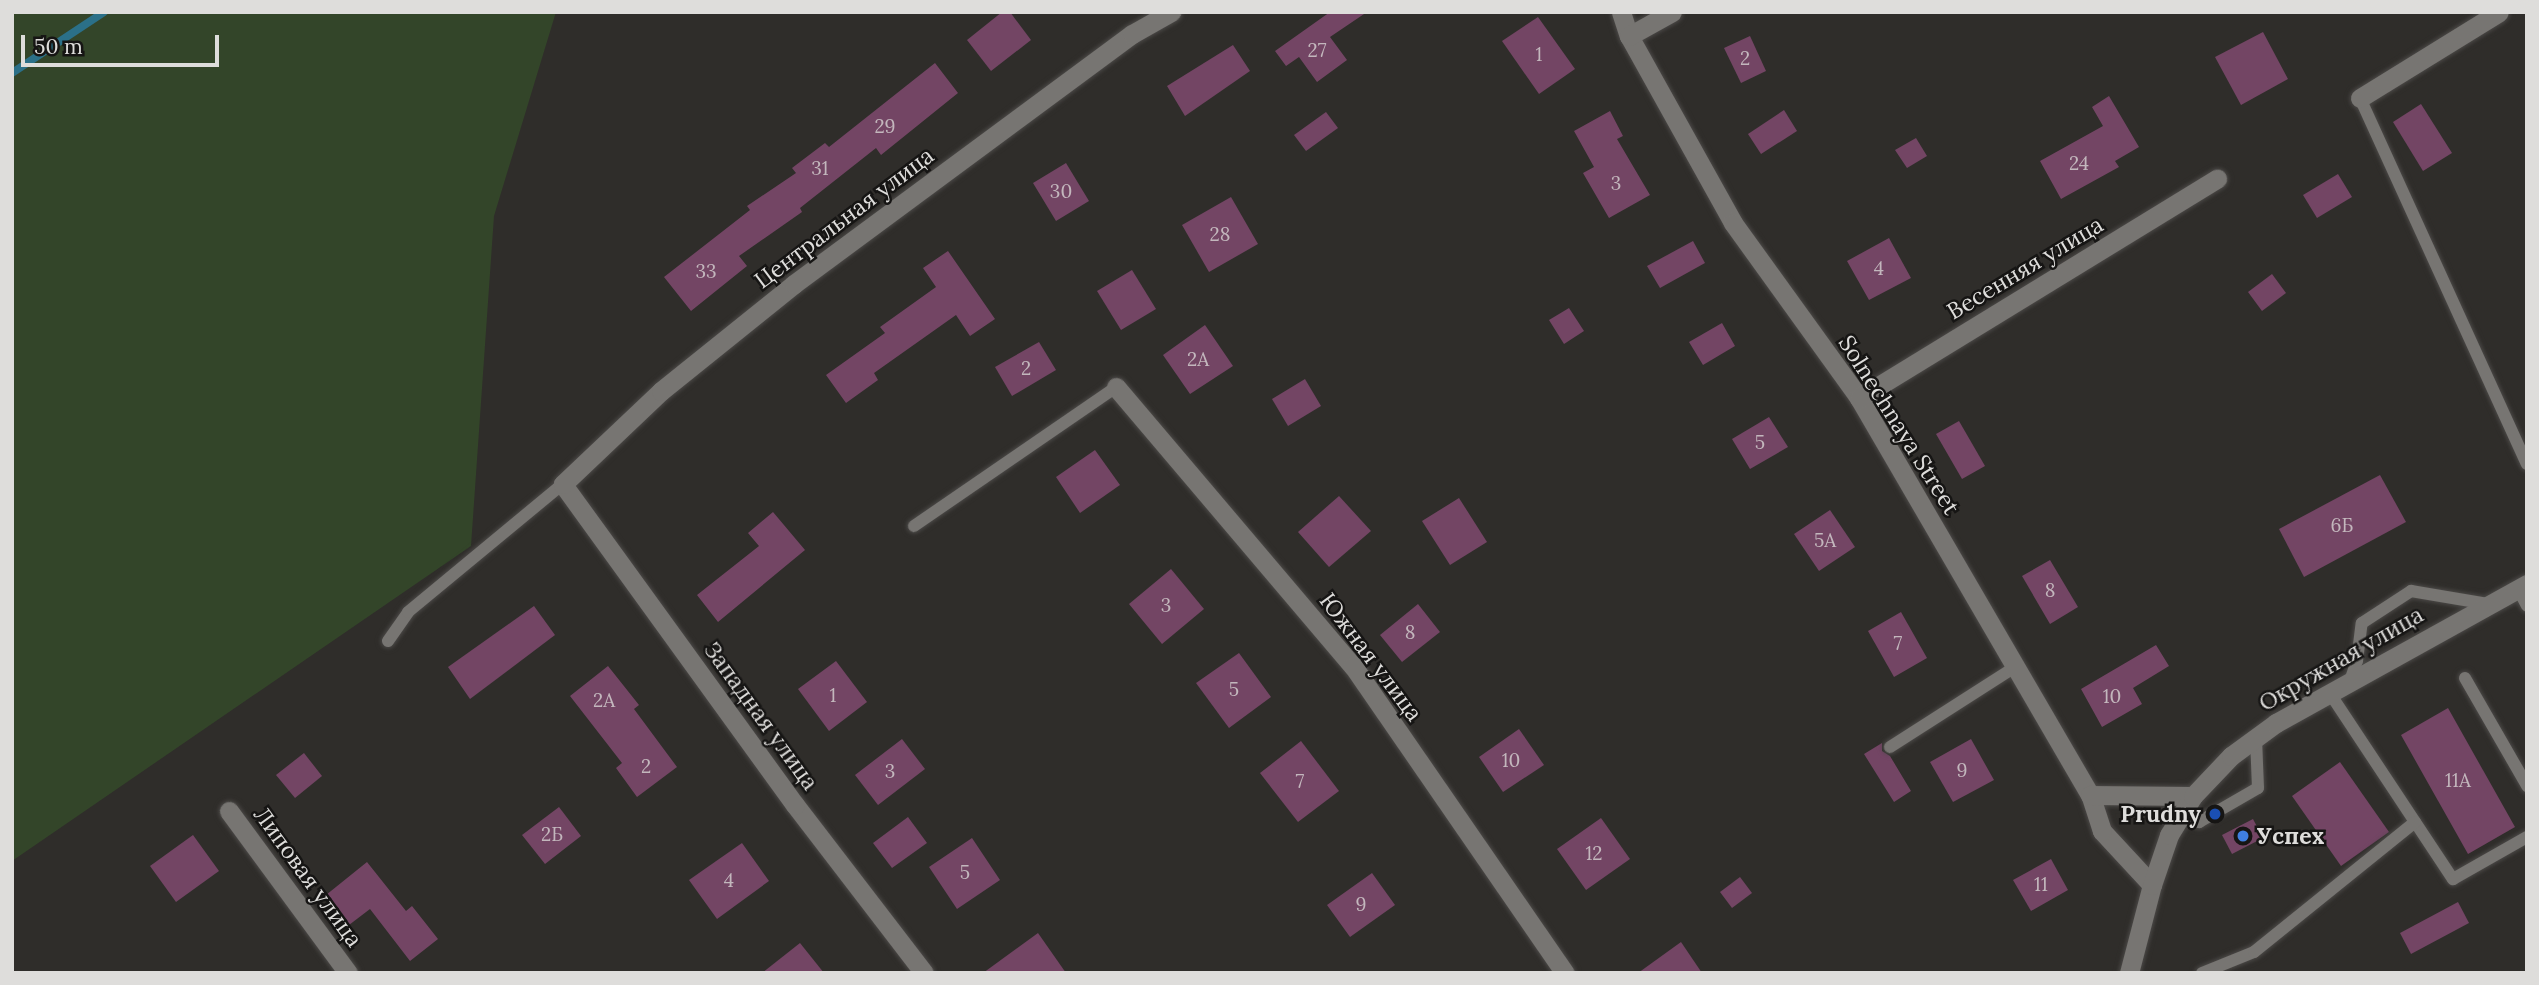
<!DOCTYPE html>
<html>
<head>
<meta charset="utf-8">
<style>
  body { margin:0 }
  #map { position:relative; width:2539px; height:985px; overflow:hidden; background:#2f2d2a; font-family:Lora,serif }
  div>[style] { position:absolute }
  .green>* { inset:0; background:#334529 }
  .stream>* { height:8px; margin:-4px; padding:0 4px; transform-origin:4px; border-radius:4px; background:#2b7088 }
  .building>* { inset:0; background:#734564 }
  .roads { filter:drop-shadow(0 0 2px #4b4947) drop-shadow(0 0 2px #4b4947) }
  .service>* { height:12px; margin:-6px; padding:0 6px; transform-origin:6px; border-radius:6px; background:#777572 }
  .minor>* { height:19px; margin:-9.5px; padding:0 9.5px; transform-origin:9.5px; border-radius:9.5px; background:#777572 }
  .dots>* { width:19px; height:19px; translate:-50% -50%; box-sizing:border-box; border:4px solid #161514; border-radius:50% }
  span { translate:-50% -50%; white-space:nowrap; text-align:center; line-height:1.15; -webkit-text-stroke:5px #161514; paint-order:stroke }
  .number-label { font-size:19px; color:#c3b7bd }
  .number-label span { -webkit-text-stroke-width:0 }
  .street-label { font-size:23px; color:#dedddb }
  .poi-label { font-size:23px; color:#dedddb; font-weight:700 }
  .right { translate:-100% -50%; text-align:right }
  .left { translate:0 -50%; text-align:left }
  .frame { position:absolute; inset:0; border:14px solid #dedddb; pointer-events:none }
  .scale { position:absolute; left:21px; top:35px; width:198px; height:32px; box-sizing:border-box; border:4px solid #dedddb; border-top:0; padding-left:9px; font-size:21px; line-height:24px; white-space:nowrap; color:#dedddb; -webkit-text-stroke:5px #161514; paint-order:stroke }
</style>
</head>
<body>
<div id="map">
  <div class="green">
    <div style="clip-path:polygon(12px 12px,556px 12px,494px 216px,471px 546px,12px 861px)"></div>
  </div>
  <div class="stream">
    <div style="left:12px;top:73px;width:110px;rotate:-33.5deg"></div>
  </div>
  <div class="building">
    <div style="clip-path:polygon(1002px 12px,1010px 12px,1031px 40px,991px 71px,967px 40px)"></div>
    <div style="clip-path:polygon(1330px 12px,1367px 12px,1330px 37px,1347px 60px,1317px 82px,1299px 57px,1286px 66px,1275px 51px)"></div>
    <div style="clip-path:polygon(1538px 17px,1575px 69px,1539px 94px,1502px 41px)"></div>
    <div style="clip-path:polygon(2263px 32px,2288px 79px,2241px 105px,2215px 57px)"></div>
    <div style="clip-path:polygon(1750px 36px,1766px 71px,1741px 83px,1724px 48px)"></div>
    <div style="clip-path:polygon(1233px 45px,1250px 71px,1185px 116px,1167px 86px)"></div>
    <div style="clip-path:polygon(935px 63px,958px 93px,881px 155px,876px 148px,800px 208px,802px 212px,739px 256px,747px 266px,691px 311px,664px 277px,750px 210px,747px 206px,796px 173px,792px 168px,825px 143px,829px 147px)"></div>
    <div style="clip-path:polygon(2109px 96px,2139px 147px,2115px 161px,2119px 167px,2061px 199px,2040px 161px,2103px 126px,2092px 107px)"></div>
    <div style="clip-path:polygon(2421px 104px,2452px 153px,2423px 171px,2393px 122px)"></div>
    <div style="clip-path:polygon(1784px 110px,1797px 131px,1761px 154px,1748px 134px)"></div>
    <div style="clip-path:polygon(1610px 111px,1623px 136px,1617px 139px,1650px 195px,1609px 218px,1583px 173px,1594px 167px,1574px 131px)"></div>
    <div style="clip-path:polygon(1326px 112px,1338px 128px,1306px 151px,1294px 135px)"></div>
    <div style="clip-path:polygon(1916px 138px,1927px 156px,1907px 168px,1895px 150px)"></div>
    <div style="clip-path:polygon(1066px 163px,1089px 201px,1056px 221px,1033px 183px)"></div>
    <div style="clip-path:polygon(2338px 174px,2352px 197px,2317px 218px,2303px 195px)"></div>
    <div style="clip-path:polygon(1231px 197px,1258px 244px,1209px 272px,1182px 225px)"></div>
    <div style="clip-path:polygon(1889px 238px,1911px 278px,1869px 300px,1847px 261px)"></div>
    <div style="clip-path:polygon(1693px 241px,1705px 263px,1660px 288px,1647px 266px)"></div>
    <div style="clip-path:polygon(948px 251px,995px 319px,970px 336px,956px 315px,874px 373px,878px 380px,846px 403px,826px 375px,885px 333px,880px 327px,936px 287px,923px 268px)"></div>
    <div style="clip-path:polygon(1132px 270px,1156px 309px,1121px 330px,1097px 291px)"></div>
    <div style="clip-path:polygon(2272px 274px,2286px 293px,2262px 311px,2248px 292px)"></div>
    <div style="clip-path:polygon(1569px 308px,1584px 331px,1564px 344px,1549px 320px)"></div>
    <div style="clip-path:polygon(1722px 323px,1735px 346px,1703px 365px,1689px 342px)"></div>
    <div style="clip-path:polygon(1205px 325px,1233px 366px,1190px 394px,1163px 355px)"></div>
    <div style="clip-path:polygon(1039px 342px,1056px 370px,1012px 396px,995px 367px)"></div>
    <div style="clip-path:polygon(1305px 379px,1321px 406px,1288px 426px,1272px 399px)"></div>
    <div style="clip-path:polygon(1769px 417px,1788px 447px,1750px 469px,1732px 439px)"></div>
    <div style="clip-path:polygon(1959px 421px,1985px 466px,1962px 479px,1936px 434px)"></div>
    <div style="clip-path:polygon(1095px 450px,1120px 485px,1080px 513px,1056px 477px)"></div>
    <div style="clip-path:polygon(2380px 475px,2406px 522px,2304px 577px,2279px 529px)"></div>
    <div style="clip-path:polygon(1339px 496px,1371px 531px,1329px 567px,1298px 532px)"></div>
    <div style="clip-path:polygon(1459px 498px,1487px 542px,1450px 565px,1422px 521px)"></div>
    <div style="clip-path:polygon(1830px 510px,1855px 547px,1819px 571px,1794px 534px)"></div>
    <div style="clip-path:polygon(773px 512px,805px 550px,718px 622px,697px 595px,759px 546px,748px 533px)"></div>
    <div style="clip-path:polygon(2050px 560px,2078px 607px,2050px 624px,2022px 576px)"></div>
    <div style="clip-path:polygon(1171px 569px,1204px 609px,1162px 644px,1129px 604px)"></div>
    <div style="clip-path:polygon(1418px 604px,1440px 632px,1402px 662px,1380px 635px)"></div>
    <div style="clip-path:polygon(534px 606px,555px 635px,470px 699px,448px 667px)"></div>
    <div style="clip-path:polygon(1901px 612px,1927px 658px,1894px 677px,1868px 631px)"></div>
    <div style="clip-path:polygon(2156px 645px,2169px 666px,2133px 688px,2142px 704px,2102px 727px,2081px 689px)"></div>
    <div style="clip-path:polygon(1239px 653px,1271px 697px,1229px 728px,1196px 683px)"></div>
    <div style="clip-path:polygon(836px 661px,867px 702px,829px 731px,798px 689px)"></div>
    <div style="clip-path:polygon(608px 666px,639px 705px,634px 709px,677px 767px,637px 797px,616px 768px,622px 763px,570px 696px)"></div>
    <div style="clip-path:polygon(2448px 708px,2515px 827px,2468px 854px,2401px 735px)"></div>
    <div style="clip-path:polygon(1519px 729px,1544px 765px,1503px 792px,1479px 757px)"></div>
    <div style="clip-path:polygon(902px 739px,925px 769px,878px 805px,855px 775px)"></div>
    <div style="clip-path:polygon(1971px 739px,1994px 780px,1953px 802px,1930px 762px)"></div>
    <div style="clip-path:polygon(1301px 741px,1339px 791px,1298px 822px,1260px 773px)"></div>
    <div style="clip-path:polygon(1882px 743px,1882px 751px,1890px 756px,1911px 791px,1894px 802px,1864px 754px)"></div>
    <div style="clip-path:polygon(304px 753px,322px 776px,295px 798px,276px 775px)"></div>
    <div style="clip-path:polygon(2340px 762px,2389px 832px,2341px 866px,2292px 796px)"></div>
    <div style="clip-path:polygon(559px 807px,581px 836px,545px 864px,522px 835px)"></div>
    <div style="clip-path:polygon(908px 817px,927px 843px,892px 868px,873px 843px)"></div>
    <div style="clip-path:polygon(1601px 818px,1630px 859px,1586px 890px,1557px 849px)"></div>
    <div style="clip-path:polygon(2253px 819px,2263px 838px,2232px 854px,2222px 835px)"></div>
    <div style="clip-path:polygon(193px 835px,219px 871px,176px 902px,150px 866px)"></div>
    <div style="clip-path:polygon(972px 838px,1000px 880px,957px 909px,929px 867px)"></div>
    <div style="clip-path:polygon(742px 843px,769px 881px,717px 919px,689px 880px)"></div>
    <div style="clip-path:polygon(2051px 859px,2068px 890px,2031px 911px,2013px 880px)"></div>
    <div style="clip-path:polygon(367px 862px,406px 911px,412px 906px,438px 939px,410px 961px,370px 909px,349px 925px,326px 895px)"></div>
    <div style="clip-path:polygon(1372px 873px,1395px 905px,1350px 937px,1327px 905px)"></div>
    <div style="clip-path:polygon(1740px 877px,1752px 893px,1732px 908px,1720px 892px)"></div>
    <div style="clip-path:polygon(2458px 902px,2469px 923px,2411px 954px,2400px 933px)"></div>
    <div style="clip-path:polygon(1038px 933px,1066px 973px,983px 973px)"></div>
    <div style="clip-path:polygon(1681px 942px,1702px 973px,1638px 973px)"></div>
    <div style="clip-path:polygon(800px 943px,824px 973px,762px 973px)"></div>
  </div>
  <div class="roads">
    <div class="service">
      <div style="left:2360px;top:98px;width:402px;rotate:65.5deg"></div>
      <div style="left:914px;top:526px;width:245px;rotate:-34.5deg"></div>
      <div style="left:2518px;top:589px;width:19px;rotate:62deg"></div>
      <div style="left:388px;top:641px;width:35px;rotate:-55deg"></div>
      <div style="left:408px;top:612px;width:201px;rotate:-39.6deg"></div>
      <div style="left:2465px;top:678px;width:125px;rotate:60.1deg"></div>
      <div style="left:2350px;top:681px;width:21px;rotate:-71deg"></div>
      <div style="left:2357px;top:661px;width:38px;rotate:-83deg"></div>
      <div style="left:2362px;top:623px;width:59px;rotate:-33.1deg"></div>
      <div style="left:2411px;top:591px;width:78px;rotate:9.6deg"></div>
      <div style="left:2331px;top:695px;width:221px;rotate:56.5deg"></div>
      <div style="left:2453px;top:879px;width:85px;rotate:-29.6deg"></div>
      <div style="left:1890px;top:747px;width:148px;rotate:-32.6deg"></div>
      <div style="left:2185px;top:808px;width:20px;rotate:45deg"></div>
      <div style="left:2199px;top:822px;width:68px;rotate:-30deg"></div>
      <div style="left:2258px;top:788px;width:50px;rotate:-92.3deg"></div>
      <div style="left:2202px;top:973px;width:56px;rotate:-22deg"></div>
      <div style="left:2254px;top:952px;width:207px;rotate:-38.9deg"></div>
    </div>
    <div class="minor">
      <div style="left:1621px;top:12px;width:25px;rotate:72deg"></div>
      <div style="left:1629px;top:36px;width:214px;rotate:60.9deg"></div>
      <div style="left:1733px;top:223px;width:216px;rotate:54.2deg"></div>
      <div style="left:1859px;top:398px;width:459px;rotate:59.8deg"></div>
      <div style="left:1629px;top:36px;width:49px;rotate:-29.2deg"></div>
      <div style="left:2360px;top:98px;width:163px;rotate:-31.7deg"></div>
      <div style="left:1116px;top:387px;width:366px;rotate:49.7deg"></div>
      <div style="left:1353px;top:666px;width:373px;rotate:55.4deg"></div>
      <div style="left:1859px;top:398px;width:420px;rotate:-31.5deg"></div>
      <div style="left:229px;top:811px;width:201px;rotate:53.7deg"></div>
      <div style="left:2152px;top:885px;width:74px;rotate:-132.8deg"></div>
      <div style="left:2102px;top:831px;width:38px;rotate:-108deg"></div>
      <div style="left:2090px;top:795px;width:103px;rotate:0.6deg"></div>
      <div style="left:924px;top:973px;width:212px;rotate:-127.5deg"></div>
      <div style="left:795px;top:805px;width:396px;rotate:-125.9deg"></div>
      <div style="left:563px;top:484px;width:135px;rotate:-43.5deg"></div>
      <div style="left:661px;top:391px;width:171px;rotate:-38.8deg"></div>
      <div style="left:794px;top:284px;width:420px;rotate:-36.5deg"></div>
      <div style="left:1132px;top:34px;width:45px;rotate:-29.4deg"></div>
      <div style="left:2129px;top:973px;width:91px;rotate:-75.4deg"></div>
      <div style="left:2152px;top:885px;width:53px;rotate:-71.2deg"></div>
      <div style="left:2169px;top:835px;width:46px;rotate:-58.4deg"></div>
      <div style="left:2193px;top:796px;width:55px;rotate:-46.5deg"></div>
      <div style="left:2231px;top:756px;width:56px;rotate:-36.3deg"></div>
      <div style="left:2276px;top:723px;width:287px;rotate:-29deg"></div>
    </div>
  </div>
  <div class="dots">
    <div style="left:2215px;top:814px;background:#1a4fb4"></div>
    <div style="left:2243px;top:836px;background:#3f7fe0"></div>
  </div>
  <div class="number-label">
    <span style="left:1317px;top:51px">27</span>
    <span style="left:1539px;top:55px">1</span>
    <span style="left:1745px;top:59px">2</span>
    <span style="left:885px;top:127px">29</span>
    <span style="left:2079px;top:164px">24</span>
    <span style="left:820px;top:169px">31</span>
    <span style="left:1616px;top:184px">3</span>
    <span style="left:1061px;top:192px">30</span>
    <span style="left:1220px;top:235px">28</span>
    <span style="left:1879px;top:269px">4</span>
    <span style="left:706px;top:272px">33</span>
    <span style="left:1198px;top:360px">2А</span>
    <span style="left:1026px;top:369px">2</span>
    <span style="left:1760px;top:443px">5</span>
    <span style="left:2342px;top:526px">6Б</span>
    <span style="left:1825px;top:541px">5А</span>
    <span style="left:2050px;top:591px">8</span>
    <span style="left:1166px;top:606px">3</span>
    <span style="left:1410px;top:633px">8</span>
    <span style="left:1898px;top:644px">7</span>
    <span style="left:1234px;top:690px">5</span>
    <span style="left:833px;top:696px">1</span>
    <span style="left:2112px;top:697px">10</span>
    <span style="left:604px;top:701px">2А</span>
    <span style="left:1511px;top:761px">10</span>
    <span style="left:646px;top:767px">2</span>
    <span style="left:1962px;top:771px">9</span>
    <span style="left:890px;top:772px">3</span>
    <span style="left:2458px;top:781px">11А</span>
    <span style="left:1300px;top:782px">7</span>
    <span style="left:552px;top:835px">2Б</span>
    <span style="left:1594px;top:854px">12</span>
    <span style="left:965px;top:873px">5</span>
    <span style="left:729px;top:881px">4</span>
    <span style="left:2041px;top:885px">11</span>
    <span style="left:1361px;top:905px">9</span>
  </div>
  <div class="street-label">
    <span style="left:844px;top:218px;rotate:-37deg">Центральная улица</span>
    <span style="left:2025px;top:268px;rotate:-31deg">Весенняя улица</span>
    <span style="left:1899px;top:425px;rotate:58deg">Solnechnaya Street</span>
    <span style="left:1371px;top:657px;rotate:53deg">Южная улица</span>
    <span style="left:2341px;top:659px;rotate:-30deg">Окружная улица</span>
    <span style="left:761px;top:716px;rotate:54deg">Западная улица</span>
    <span style="left:308px;top:877px;rotate:54deg">Липовая улица</span>
  </div>
  <div class="poi-label">
    <span class="right" style="left:2201px;top:814px">Prudny</span>
    <span class="left" style="left:2257px;top:836px">Успех</span>
  </div>
  <div class="frame"></div>
  <div class="scale">50 m</div>
</div>
</body>
</html>
